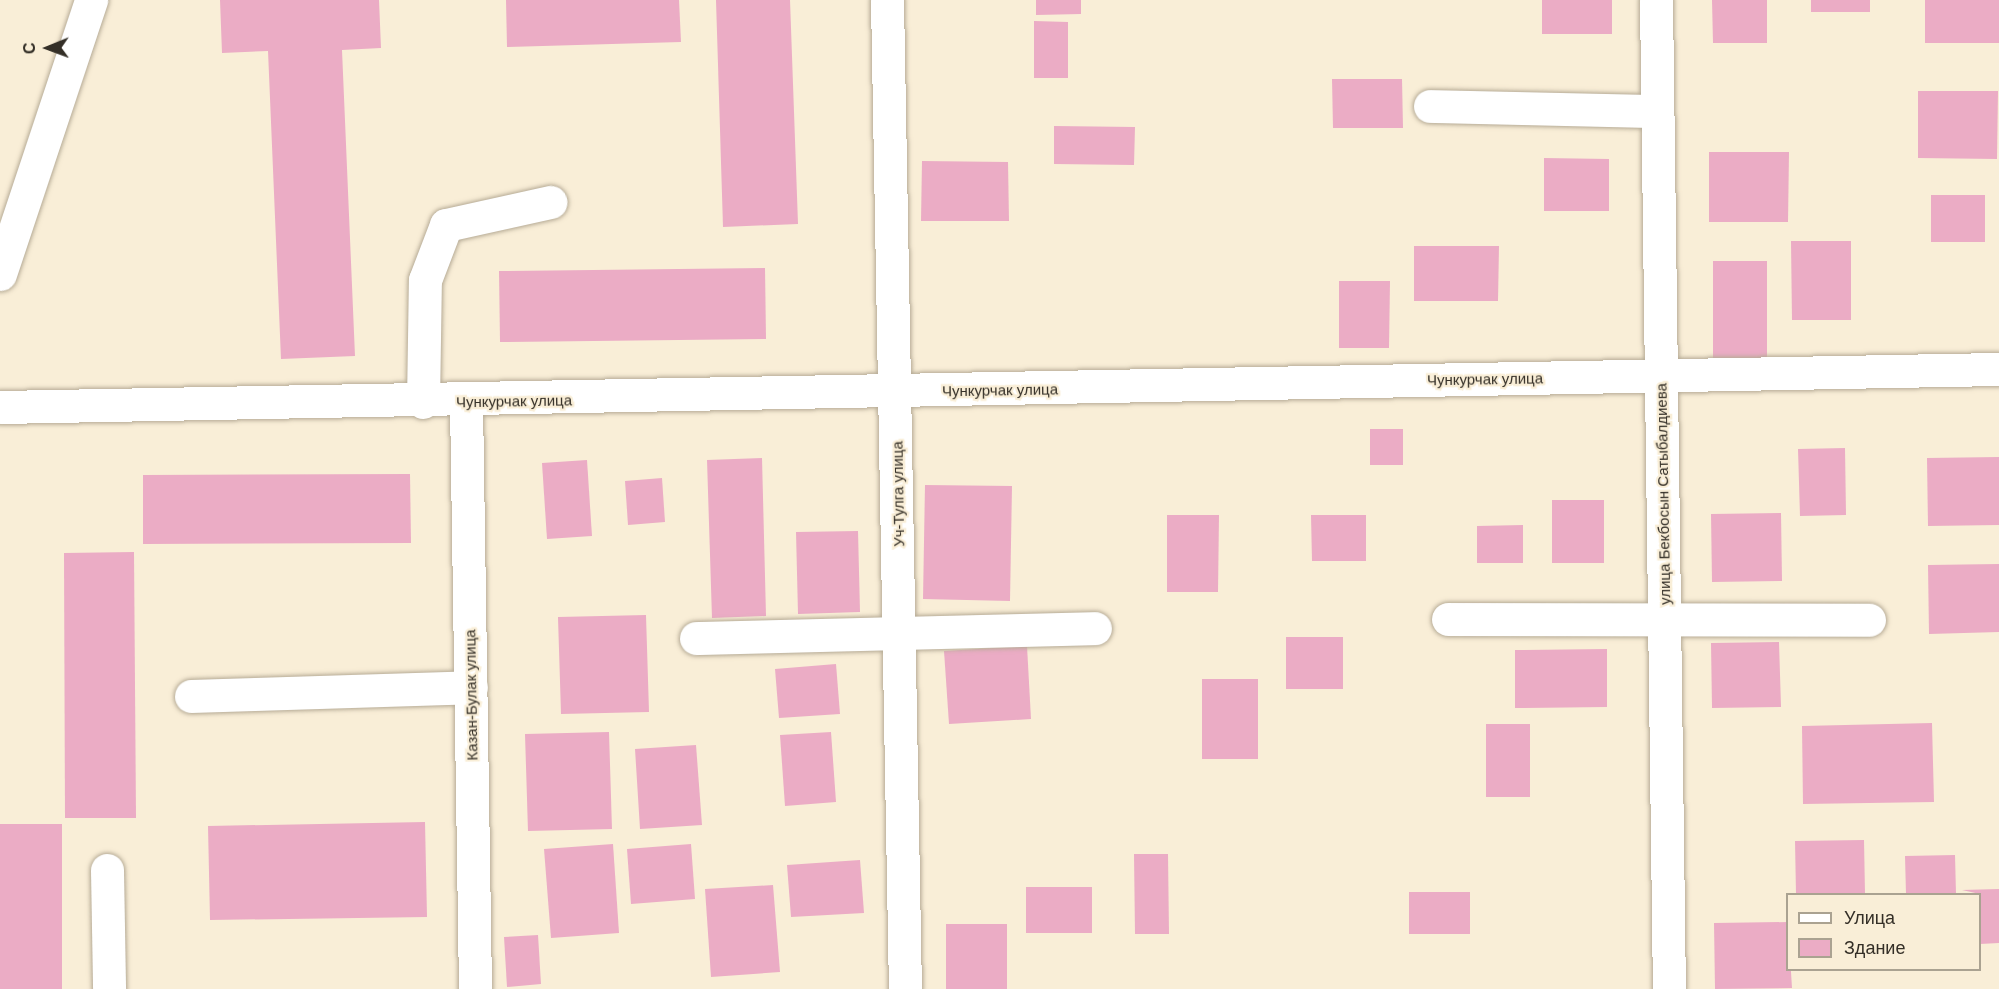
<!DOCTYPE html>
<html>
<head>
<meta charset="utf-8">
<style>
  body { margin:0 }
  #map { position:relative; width:1999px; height:989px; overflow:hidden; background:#f9eed7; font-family:Arial,sans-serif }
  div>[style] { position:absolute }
  .building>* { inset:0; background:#ebacc5 }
  .roads { filter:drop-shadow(0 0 2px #b6ab96) drop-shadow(0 0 2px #b6ab96) }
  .minor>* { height:33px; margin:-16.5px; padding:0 16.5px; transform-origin:16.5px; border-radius:16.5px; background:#fff }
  span { translate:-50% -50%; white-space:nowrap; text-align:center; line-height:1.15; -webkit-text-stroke:4.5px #f9eed7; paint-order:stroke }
  .street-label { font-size:15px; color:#342f27 }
  .legend { position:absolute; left:1786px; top:893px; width:195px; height:78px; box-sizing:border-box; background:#f9eed7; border:2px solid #aaa291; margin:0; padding:8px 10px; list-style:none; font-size:18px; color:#342f27 }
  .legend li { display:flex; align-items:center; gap:12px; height:30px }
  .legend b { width:30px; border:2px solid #aaa291 }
  .north { position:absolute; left:18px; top:18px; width:60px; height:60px; -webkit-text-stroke:4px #f9eed7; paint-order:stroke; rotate:269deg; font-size:16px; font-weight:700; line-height:24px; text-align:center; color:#342f27 }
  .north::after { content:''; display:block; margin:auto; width:21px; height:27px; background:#342f27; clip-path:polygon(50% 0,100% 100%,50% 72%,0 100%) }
</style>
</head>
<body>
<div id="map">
  <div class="building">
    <div style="clip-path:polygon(220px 0,379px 0,381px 48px,342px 50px,355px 356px,281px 359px,268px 51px,222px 53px)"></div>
    <div style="clip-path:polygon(506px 0,679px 0,681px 42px,507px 47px)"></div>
    <div style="clip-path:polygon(716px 0,790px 0,798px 224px,723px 227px)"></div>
    <div style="clip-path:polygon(1036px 0,1081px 0,1081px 14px,1036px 15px)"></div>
    <div style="clip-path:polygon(1542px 0,1612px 0,1612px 34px,1542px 34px)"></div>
    <div style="clip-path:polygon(1712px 0,1767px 0,1767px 43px,1713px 43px)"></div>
    <div style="clip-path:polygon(1811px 0,1870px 0,1870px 12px,1811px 12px)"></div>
    <div style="clip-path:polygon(1925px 0,1999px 0,1999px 43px,1925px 43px)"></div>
    <div style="clip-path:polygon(1034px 21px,1068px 22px,1068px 78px,1034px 78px)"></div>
    <div style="clip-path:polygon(1332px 79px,1402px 79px,1403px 128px,1333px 128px)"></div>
    <div style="clip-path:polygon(1918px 91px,1998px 91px,1997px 159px,1918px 158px)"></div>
    <div style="clip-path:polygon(1054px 126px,1135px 127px,1134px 165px,1054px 164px)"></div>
    <div style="clip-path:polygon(1709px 152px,1789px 152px,1788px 222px,1709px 222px)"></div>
    <div style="clip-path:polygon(1544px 158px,1609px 159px,1609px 211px,1544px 211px)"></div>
    <div style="clip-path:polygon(922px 161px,1008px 162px,1009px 221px,921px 221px)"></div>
    <div style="clip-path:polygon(1931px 195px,1985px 195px,1985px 242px,1931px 242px)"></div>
    <div style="clip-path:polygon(1791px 241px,1851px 241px,1851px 320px,1792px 320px)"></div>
    <div style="clip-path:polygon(1414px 246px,1499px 246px,1498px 301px,1414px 301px)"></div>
    <div style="clip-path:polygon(1713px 261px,1767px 261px,1767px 359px,1713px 359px)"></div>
    <div style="clip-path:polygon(765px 268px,766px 339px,500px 342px,499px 271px)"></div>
    <div style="clip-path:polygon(1339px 281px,1390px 281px,1389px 348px,1339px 348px)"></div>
    <div style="clip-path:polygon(1370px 429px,1403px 429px,1403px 465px,1370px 465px)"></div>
    <div style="clip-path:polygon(1845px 448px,1846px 515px,1800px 516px,1798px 449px)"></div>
    <div style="clip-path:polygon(1999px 457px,1999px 525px,1928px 526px,1927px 458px)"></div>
    <div style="clip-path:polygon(762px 458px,766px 616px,712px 618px,707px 460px)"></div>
    <div style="clip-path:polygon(587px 460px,592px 536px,547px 539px,542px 463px)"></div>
    <div style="clip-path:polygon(410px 474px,411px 543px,143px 544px,143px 475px)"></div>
    <div style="clip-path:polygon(662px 478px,665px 522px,628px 525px,625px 481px)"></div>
    <div style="clip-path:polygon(925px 485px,1012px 486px,1010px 601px,923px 599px)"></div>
    <div style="clip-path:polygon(1552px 500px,1604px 500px,1604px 563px,1552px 563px)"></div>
    <div style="clip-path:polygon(1781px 513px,1782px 581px,1712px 582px,1711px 514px)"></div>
    <div style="clip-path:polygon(1167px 515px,1219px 515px,1218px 592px,1167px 592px)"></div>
    <div style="clip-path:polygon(1311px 515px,1366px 515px,1366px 561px,1312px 561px)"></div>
    <div style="clip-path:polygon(1523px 525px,1523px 563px,1477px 563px,1477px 526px)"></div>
    <div style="clip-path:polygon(858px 531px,860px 612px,798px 614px,796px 532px)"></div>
    <div style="clip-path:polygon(134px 552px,136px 818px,65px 818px,64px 553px)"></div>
    <div style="clip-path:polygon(1999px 564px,1999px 632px,1929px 634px,1928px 565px)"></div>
    <div style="clip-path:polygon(646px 615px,649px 712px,561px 714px,558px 617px)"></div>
    <div style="clip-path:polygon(1286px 637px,1343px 637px,1343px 689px,1286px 689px)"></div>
    <div style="clip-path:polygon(1779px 642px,1781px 707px,1712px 708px,1711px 643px)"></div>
    <div style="clip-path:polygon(1027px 646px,1031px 719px,949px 724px,944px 651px)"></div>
    <div style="clip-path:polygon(1607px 649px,1607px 707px,1515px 708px,1515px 650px)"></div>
    <div style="clip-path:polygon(836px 664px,840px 714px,779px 718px,775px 669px)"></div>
    <div style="clip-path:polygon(1202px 679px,1258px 679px,1258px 759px,1202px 759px)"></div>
    <div style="clip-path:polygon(1932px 723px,1934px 802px,1803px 804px,1802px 726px)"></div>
    <div style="clip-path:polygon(1486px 724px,1530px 724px,1530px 797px,1486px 797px)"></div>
    <div style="clip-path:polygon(609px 732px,612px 829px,528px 831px,525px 734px)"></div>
    <div style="clip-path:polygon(831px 732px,836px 802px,785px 806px,780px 735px)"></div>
    <div style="clip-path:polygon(696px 745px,702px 825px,640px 829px,635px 749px)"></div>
    <div style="clip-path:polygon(425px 822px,427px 917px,210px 920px,208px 826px)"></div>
    <div style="clip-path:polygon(0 824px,62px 824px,62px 989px,0 989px)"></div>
    <div style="clip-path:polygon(1864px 840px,1865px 894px,1796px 894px,1795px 841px)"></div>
    <div style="clip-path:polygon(613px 844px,619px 933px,551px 938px,544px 849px)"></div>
    <div style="clip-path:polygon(691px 844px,695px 899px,631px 904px,627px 849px)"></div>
    <div style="clip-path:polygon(1134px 854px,1168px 854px,1169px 934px,1135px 934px)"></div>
    <div style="clip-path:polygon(1955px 855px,1956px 894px,1906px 894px,1905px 856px)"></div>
    <div style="clip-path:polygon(860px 860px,864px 913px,791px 917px,787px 865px)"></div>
    <div style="clip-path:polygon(773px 885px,780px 972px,711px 977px,705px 889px)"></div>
    <div style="clip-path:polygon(1026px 887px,1092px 887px,1092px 933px,1026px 933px)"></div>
    <div style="clip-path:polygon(1999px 889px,1999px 943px,1980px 944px,1980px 894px,1962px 890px)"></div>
    <div style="clip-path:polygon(1409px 892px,1470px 892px,1470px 934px,1409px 934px)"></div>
    <div style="clip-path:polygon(1788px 922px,1792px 988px,1715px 989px,1714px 923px)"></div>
    <div style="clip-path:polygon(946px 924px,1007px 924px,1007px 989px,946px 989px)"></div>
    <div style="clip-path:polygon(538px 935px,541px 984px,507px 987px,504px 937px)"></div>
  </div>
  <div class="roads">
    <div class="minor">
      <div style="left:887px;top:0;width:989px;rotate:88.96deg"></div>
      <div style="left:1656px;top:0;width:989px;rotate:89.25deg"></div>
      <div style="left:1430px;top:106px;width:226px;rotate:1.3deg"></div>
      <div style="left:0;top:274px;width:289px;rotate:-71.6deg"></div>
      <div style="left:423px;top:402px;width:122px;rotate:-89.1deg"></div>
      <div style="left:425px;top:280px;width:59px;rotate:-69.1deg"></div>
      <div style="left:446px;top:225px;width:107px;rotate:-12.4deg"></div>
      <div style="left:466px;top:402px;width:587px;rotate:89.12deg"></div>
      <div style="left:0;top:407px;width:1999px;rotate:-1.09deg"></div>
      <div style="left:1448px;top:619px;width:421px;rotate:0.1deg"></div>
      <div style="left:696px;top:638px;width:399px;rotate:-1.4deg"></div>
      <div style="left:191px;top:696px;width:280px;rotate:-1.8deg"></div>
      <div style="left:107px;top:870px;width:119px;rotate:89deg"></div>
    </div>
  </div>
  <div class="street-label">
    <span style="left:1485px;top:379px;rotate:-1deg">Чункурчак улица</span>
    <span style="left:1000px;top:390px;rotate:-1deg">Чункурчак улица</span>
    <span style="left:514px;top:401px;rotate:-1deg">Чункурчак улица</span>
    <span style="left:898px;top:494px;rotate:-91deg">Уч-Тулга улица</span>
    <span style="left:1663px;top:494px;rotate:-91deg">улица Бекбосын Сатыбалдиева</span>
    <span style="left:471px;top:695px;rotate:-91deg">Казан-Булак улица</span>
  </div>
  <ul class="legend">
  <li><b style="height:8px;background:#fff"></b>Улица</li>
  <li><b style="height:16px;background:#ebacc5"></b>Здание</li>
  </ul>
  <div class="north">С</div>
</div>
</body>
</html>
